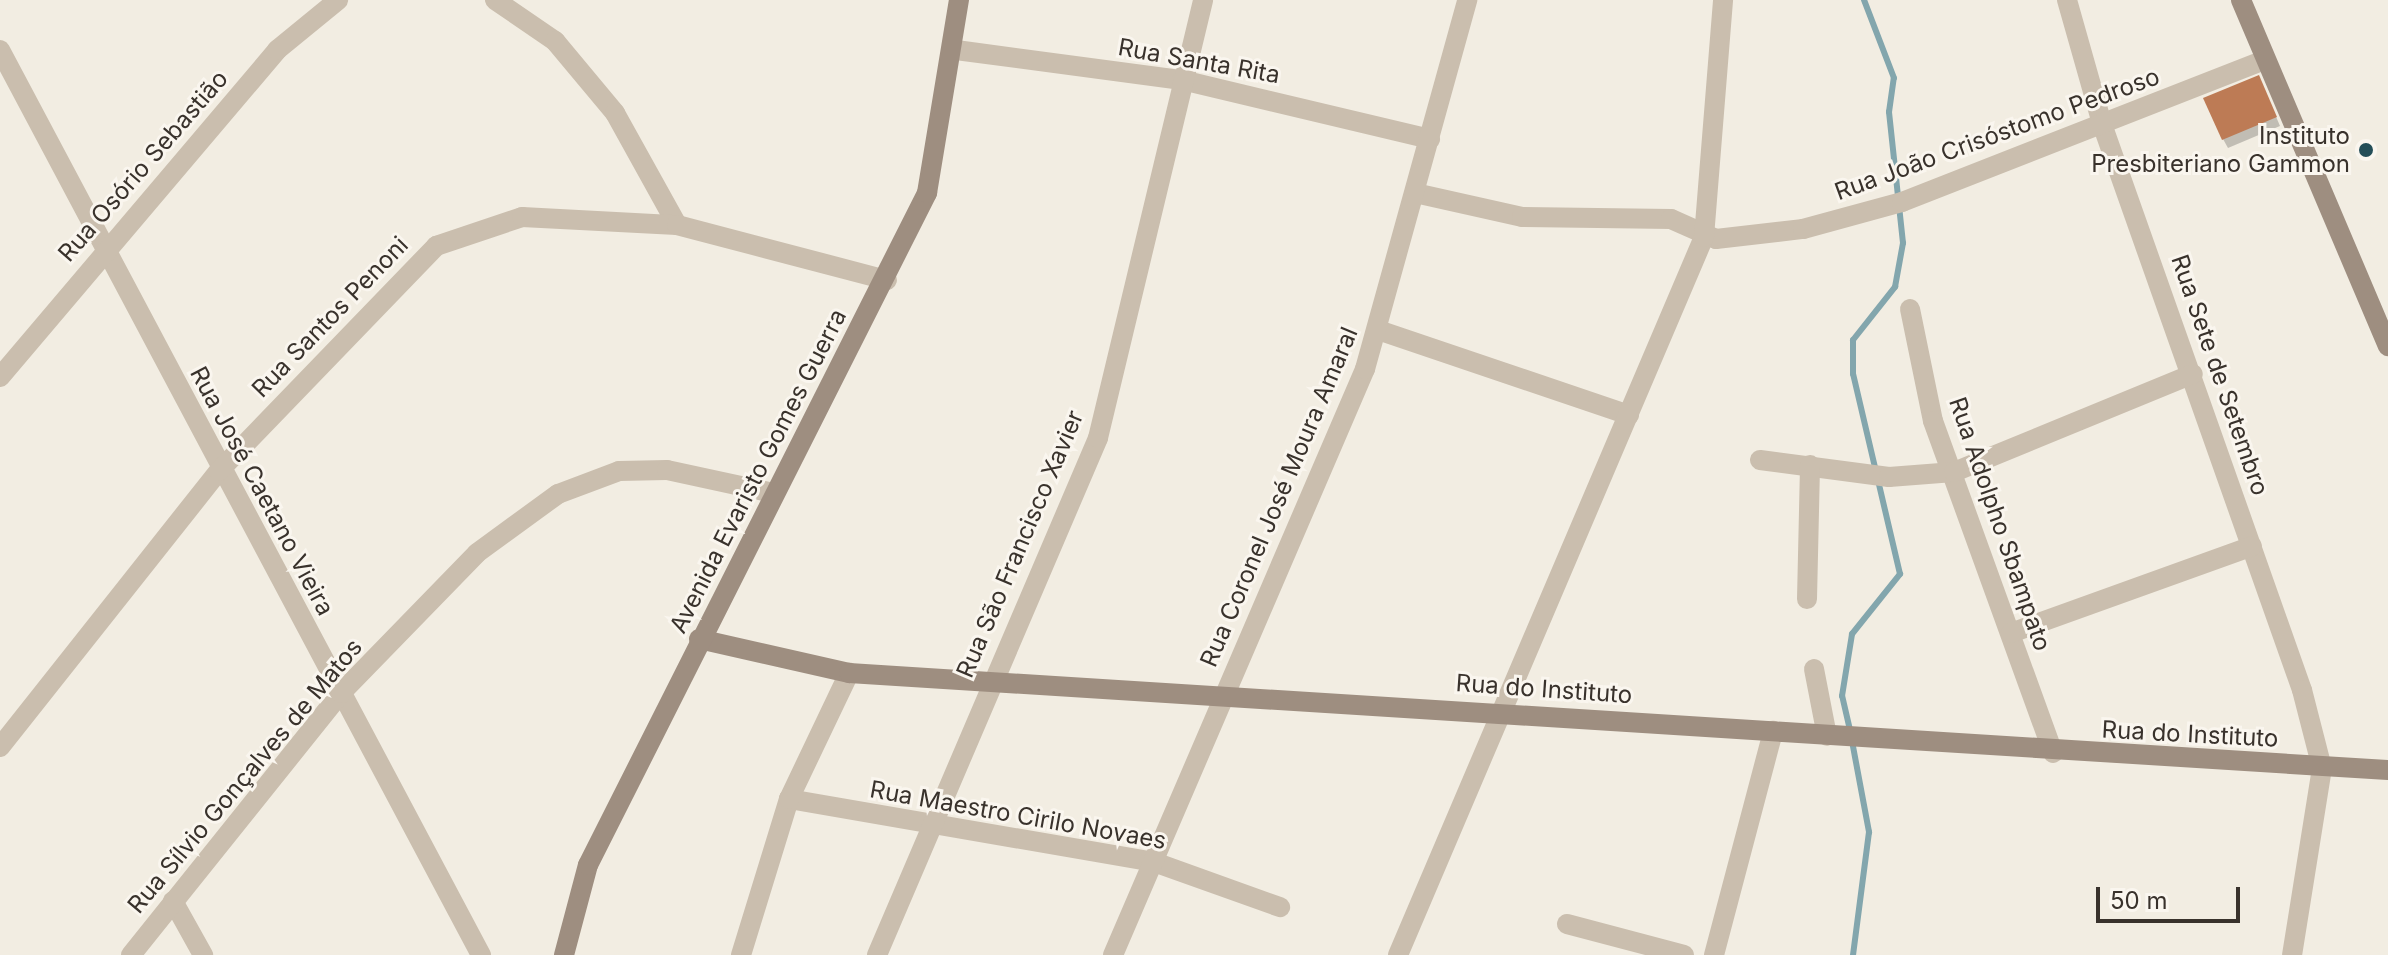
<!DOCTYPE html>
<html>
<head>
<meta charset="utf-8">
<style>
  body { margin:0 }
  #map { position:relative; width:2388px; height:955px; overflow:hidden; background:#f2ede2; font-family:Inter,sans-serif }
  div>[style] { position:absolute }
  .shadow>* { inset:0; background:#0003 }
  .stream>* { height:6px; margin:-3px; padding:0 3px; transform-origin:3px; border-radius:3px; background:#83a6ad }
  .building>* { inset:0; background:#bd7b55 }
  .minor>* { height:20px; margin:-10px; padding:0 10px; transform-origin:10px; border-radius:10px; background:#cabeae }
  .secondary>* { height:20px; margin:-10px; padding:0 10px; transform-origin:10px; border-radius:10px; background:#9e8e80 }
  .dots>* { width:22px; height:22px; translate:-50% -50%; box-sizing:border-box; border:4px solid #faf6ef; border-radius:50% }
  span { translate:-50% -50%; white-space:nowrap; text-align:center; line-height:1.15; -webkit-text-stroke:6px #faf6ef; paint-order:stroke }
  .street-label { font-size:24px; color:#39322c }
  .poi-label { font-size:24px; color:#39322c }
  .right { translate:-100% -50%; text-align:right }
  .scale { position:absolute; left:2096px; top:887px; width:144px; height:36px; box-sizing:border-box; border:4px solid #39322c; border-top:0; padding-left:10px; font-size:24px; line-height:28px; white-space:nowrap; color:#39322c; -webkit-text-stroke:6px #faf6ef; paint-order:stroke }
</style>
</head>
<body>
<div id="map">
  <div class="shadow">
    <div style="clip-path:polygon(2263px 86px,2280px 126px,2228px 148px,2223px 139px)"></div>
  </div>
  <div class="stream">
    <div style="left:1850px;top:730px;width:35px;rotate:-103deg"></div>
    <div style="left:1842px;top:696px;width:63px;rotate:-80.8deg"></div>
    <div style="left:1852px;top:634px;width:77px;rotate:-51.3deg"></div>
    <div style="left:1900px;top:574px;width:205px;rotate:-103.2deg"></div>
    <div style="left:1853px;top:374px;width:34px;rotate:-90deg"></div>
    <div style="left:1853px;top:340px;width:68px;rotate:-51.6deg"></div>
    <div style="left:1895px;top:287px;width:45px;rotate:-79.7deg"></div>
    <div style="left:1903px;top:243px;width:132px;rotate:-96.1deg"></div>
    <div style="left:1889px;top:112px;width:34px;rotate:-82deg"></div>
    <div style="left:1894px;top:78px;width:84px;rotate:-111deg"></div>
    <div style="left:1852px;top:741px;width:93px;rotate:79.4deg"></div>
    <div style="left:1869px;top:832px;width:124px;rotate:97.4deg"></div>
  </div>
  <div class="building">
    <div style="clip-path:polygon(2259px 75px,2277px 117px,2222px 140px,2203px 98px)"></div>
  </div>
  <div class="minor">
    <div style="left:495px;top:0;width:73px;rotate:34.3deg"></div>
    <div style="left:555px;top:41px;width:94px;rotate:50.2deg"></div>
    <div style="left:615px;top:113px;width:128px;rotate:61deg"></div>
    <div style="left:2067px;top:0;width:129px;rotate:74.2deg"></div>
    <div style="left:2102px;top:124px;width:600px;rotate:70.54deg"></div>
    <div style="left:2302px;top:690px;width:81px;rotate:75.6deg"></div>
    <div style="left:2322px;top:768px;width:189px;rotate:99.1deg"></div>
    <div style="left:0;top:50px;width:1025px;rotate:62.01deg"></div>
    <div style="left:956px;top:50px;width:228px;rotate:7.6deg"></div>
    <div style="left:1182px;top:80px;width:255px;rotate:13.4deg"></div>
    <div style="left:1415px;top:193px;width:110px;rotate:12.6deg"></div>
    <div style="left:1522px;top:217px;width:149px;rotate:0.8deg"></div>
    <div style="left:1671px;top:219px;width:49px;rotate:24deg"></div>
    <div style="left:1716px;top:239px;width:88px;rotate:-6.6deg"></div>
    <div style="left:1803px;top:229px;width:103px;rotate:-15.3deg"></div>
    <div style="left:1902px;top:202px;width:390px;rotate:-21.4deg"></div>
    <div style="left:1910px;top:309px;width:114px;rotate:78.4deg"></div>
    <div style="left:1933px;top:421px;width:353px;rotate:70.1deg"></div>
    <div style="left:1378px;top:330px;width:265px;rotate:18.7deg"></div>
    <div style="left:0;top:377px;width:429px;rotate:-49.7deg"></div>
    <div style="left:277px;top:50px;width:79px;rotate:-39.3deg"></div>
    <div style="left:1760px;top:460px;width:130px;rotate:7.5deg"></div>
    <div style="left:1889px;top:477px;width:65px;rotate:-4.4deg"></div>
    <div style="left:1954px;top:472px;width:258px;rotate:-22.3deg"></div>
    <div style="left:1807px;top:599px;width:134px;rotate:-88.7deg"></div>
    <div style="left:2011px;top:633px;width:256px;rotate:-19.8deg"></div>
    <div style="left:1814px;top:669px;width:68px;rotate:79deg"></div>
    <div style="left:0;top:747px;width:352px;rotate:-51.6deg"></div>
    <div style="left:219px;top:471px;width:313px;rotate:-46deg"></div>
    <div style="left:436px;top:246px;width:91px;rotate:-18.6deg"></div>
    <div style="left:522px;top:217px;width:155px;rotate:3deg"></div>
    <div style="left:677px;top:225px;width:217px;rotate:14.7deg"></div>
    <div style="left:789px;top:799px;width:370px;rotate:9.8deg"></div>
    <div style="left:1154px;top:862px;width:134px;rotate:19.7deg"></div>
    <div style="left:173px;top:901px;width:62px;rotate:60.9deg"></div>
    <div style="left:1567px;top:924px;width:121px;rotate:14.8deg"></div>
    <div style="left:131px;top:955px;width:336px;rotate:-51.3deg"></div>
    <div style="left:341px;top:693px;width:195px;rotate:-45.8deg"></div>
    <div style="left:477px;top:553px;width:100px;rotate:-36.1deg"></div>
    <div style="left:558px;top:494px;width:65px;rotate:-20.7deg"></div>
    <div style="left:619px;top:471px;width:48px;rotate:-1.2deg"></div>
    <div style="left:667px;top:470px;width:108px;rotate:12.2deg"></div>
    <div style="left:741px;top:955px;width:163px;rotate:-72.9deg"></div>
    <div style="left:789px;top:799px;width:140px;rotate:-64.5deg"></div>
    <div style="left:877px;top:955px;width:562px;rotate:-66.85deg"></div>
    <div style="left:1098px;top:438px;width:450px;rotate:-76.5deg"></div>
    <div style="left:1113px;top:955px;width:638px;rotate:-66.73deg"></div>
    <div style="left:1365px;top:369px;width:383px;rotate:-74.5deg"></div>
    <div style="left:1398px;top:955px;width:780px;rotate:-66.92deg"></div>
    <div style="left:1704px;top:237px;width:238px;rotate:-85.4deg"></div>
    <div style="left:1714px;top:955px;width:232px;rotate:-75.2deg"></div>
  </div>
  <div class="secondary">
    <div style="left:2241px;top:0;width:376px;rotate:67deg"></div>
    <div style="left:699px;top:639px;width:154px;rotate:12.8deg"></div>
    <div style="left:849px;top:673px;width:1542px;rotate:3.61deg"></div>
    <div style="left:564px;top:955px;width:93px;rotate:-75.1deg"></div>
    <div style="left:588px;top:865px;width:753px;rotate:-63.23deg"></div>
    <div style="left:927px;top:193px;width:196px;rotate:-80.6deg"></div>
  </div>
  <div class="dots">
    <div style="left:2366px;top:150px;background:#244e58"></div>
  </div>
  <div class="street-label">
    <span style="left:1199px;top:61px;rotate:10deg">Rua Santa Rita</span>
    <span style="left:1997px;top:134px;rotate:-20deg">Rua João Crisóstomo Pedroso</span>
    <span style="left:143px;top:166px;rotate:-49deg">Rua Osório Sebastião</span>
    <span style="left:330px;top:317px;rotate:-46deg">Rua Santos Penoni</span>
    <span style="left:2220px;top:375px;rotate:71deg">Rua Sete de Setembro</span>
    <span style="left:758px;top:471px;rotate:-63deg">Avenida Evaristo Gomes Guerra</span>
    <span style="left:262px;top:491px;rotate:62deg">Rua José Caetano Vieira</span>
    <span style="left:1279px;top:497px;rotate:-67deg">Rua Coronel José Moura Amaral</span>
    <span style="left:2000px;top:524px;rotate:71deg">Rua Adolpho Sbampato</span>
    <span style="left:1020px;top:544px;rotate:-67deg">Rua São Francisco Xavier</span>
    <span style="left:1544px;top:689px;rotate:4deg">Rua do Instituto</span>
    <span style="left:2190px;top:734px;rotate:3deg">Rua do Instituto</span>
    <span style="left:245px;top:776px;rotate:-50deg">Rua Sílvio Gonçalves de Matos</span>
    <span style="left:1018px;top:815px;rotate:10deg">Rua Maestro Cirilo Novaes</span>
  </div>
  <div class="poi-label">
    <span class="right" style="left:2350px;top:150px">Instituto<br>Presbiteriano Gammon</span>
  </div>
  <div class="scale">50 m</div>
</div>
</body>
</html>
